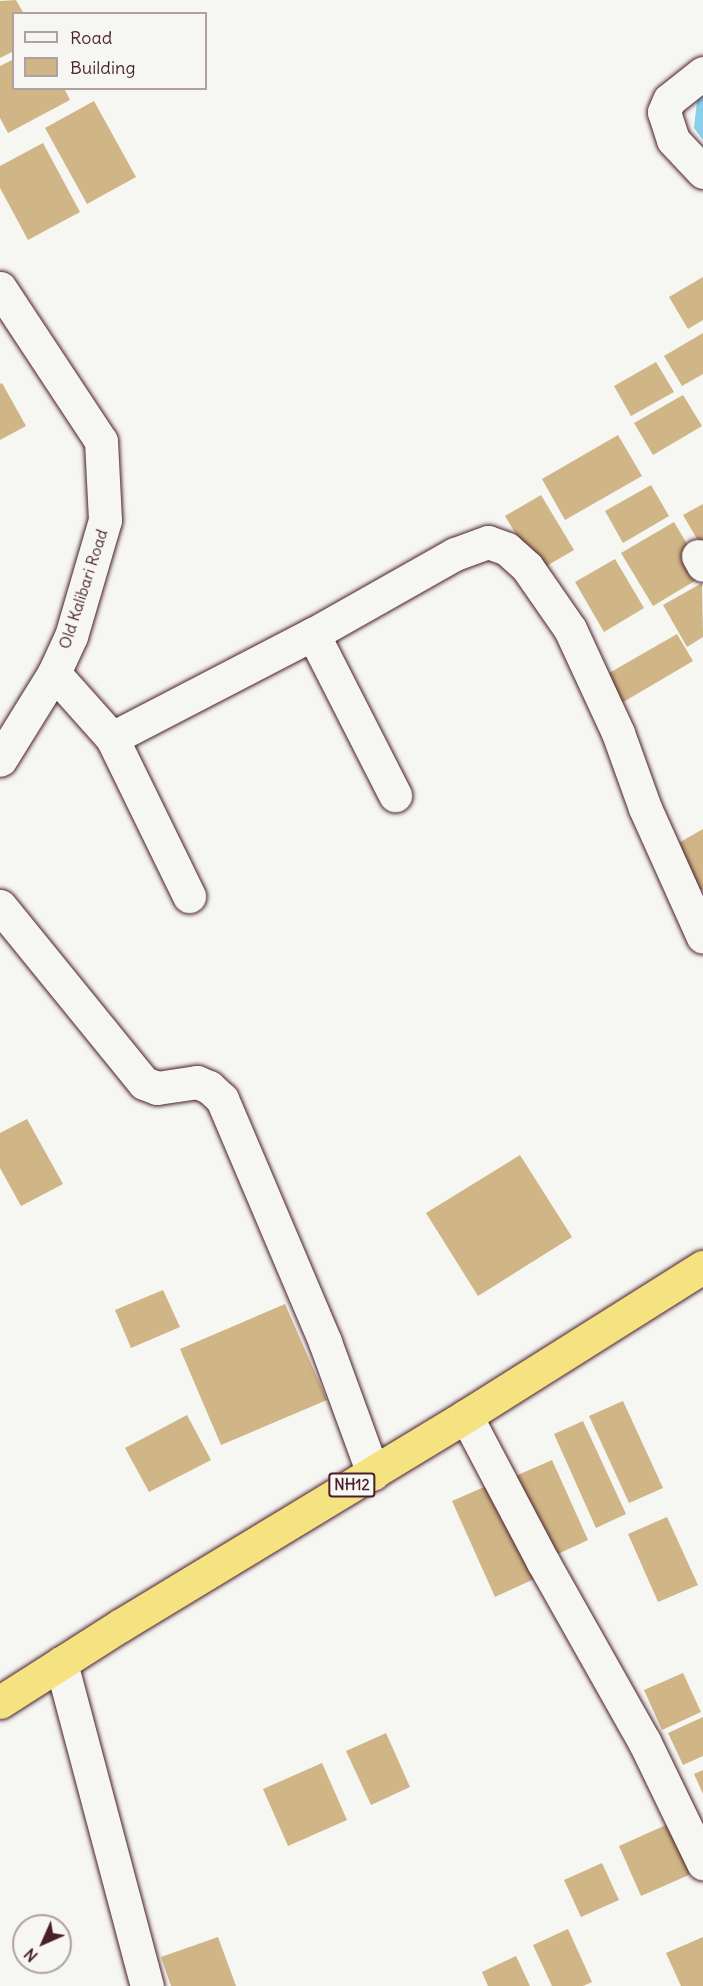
<!DOCTYPE html>
<html>
<head>
<meta charset="utf-8">
<style>
  body { margin:0 }
  #map { position:relative; width:703px; height:1986px; overflow:hidden; background:#f6f6f2; font-family:Delius,sans-serif }
  div>[style] { position:absolute }
  .water>* { inset:0; background:#89ceeb }
  .building>* { inset:0; background:#d0b686 }
  .roads { filter:drop-shadow(0 0 2px #4a1f2b) drop-shadow(0 0 2px #4a1f2b) }
  .street>* { height:33px; margin:-16.5px; padding:0 16.5px; transform-origin:16.5px; border-radius:16.5px; background:#f6f6f2 }
  .secondary>* { height:33px; margin:-16.5px; padding:0 16.5px; transform-origin:16.5px; border-radius:16.5px; background:#f6f6f2 }
  .highway>* { height:33px; margin:-16.5px; padding:0 16.5px; transform-origin:16.5px; border-radius:16.5px; background:#f5e382 }
  span { translate:-50% -50%; white-space:nowrap; text-align:center; line-height:1.15; -webkit-text-stroke:5px #f6f6f2; paint-order:stroke }
  .shield-label span { padding:2px 4px; background:#f6f6f2; border:2px solid; border-radius:4px; -webkit-text-stroke-width:0 }
  .shield-label { font-size:15px; color:#4a1f2b; font-weight:700 }
  .street-label { font-size:16px; color:#4a1f2b }
  .legend { position:absolute; left:12px; top:12px; width:195px; height:78px; box-sizing:border-box; background:#f6f6f2; border:2px solid #b1a0a2; margin:0; padding:8px 10px; list-style:none; font-size:18px; color:#4a1f2b }
  .legend li { display:flex; align-items:center; gap:12px; height:30px }
  .legend b { width:30px; border:2px solid #b1a0a2 }
  .north { position:absolute; left:12px; top:1914px; width:60px; height:60px; box-sizing:border-box; background:#f6f6f2; border:2px solid #b1a0a2; border-radius:50%; rotate:225deg; font-size:16px; font-weight:700; line-height:24px; text-align:center; color:#4a1f2b }
  .north::after { content:''; display:block; margin:auto; width:21px; height:27px; background:#4a1f2b; clip-path:polygon(50% 0,100% 100%,50% 72%,0 100%) }
</style>
</head>
<body>
<div id="map">
  <div class="water">
    <div style="clip-path:polygon(703px 97px,703px 140px,694px 128px,697px 101px)"></div>
  </div>
  <div class="building">
    <div style="clip-path:polygon(16px 0,24px 14px,14px 14px,14px 51px,0 58px,0 1px)"></div>
    <div style="clip-path:polygon(14px 59px,14px 88px,64px 88px,70px 100px,8px 133px,0 118px,0 66px)"></div>
    <div style="clip-path:polygon(94px 101px,136px 177px,87px 204px,45px 128px)"></div>
    <div style="clip-path:polygon(43px 143px,80px 212px,28px 240px,0 188px,0 166px)"></div>
    <div style="clip-path:polygon(703px 277px,703px 320px,688px 329px,669px 297px)"></div>
    <div style="clip-path:polygon(703px 333px,703px 374px,682px 386px,664px 356px)"></div>
    <div style="clip-path:polygon(656px 362px,674px 392px,631px 416px,614px 386px)"></div>
    <div style="clip-path:polygon(2px 383px,26px 426px,0 440px,0 384px)"></div>
    <div style="clip-path:polygon(683px 395px,702px 426px,653px 455px,634px 423px)"></div>
    <div style="clip-path:polygon(618px 435px,642px 476px,565px 520px,542px 479px)"></div>
    <div style="clip-path:polygon(651px 485px,669px 516px,623px 543px,605px 511px)"></div>
    <div style="clip-path:polygon(541px 495px,574px 550px,538px 571px,505px 516px)"></div>
    <div style="clip-path:polygon(703px 504px,703px 549px,683px 515px)"></div>
    <div style="clip-path:polygon(674px 522px,703px 571px,703px 576px,653px 606px,621px 553px)"></div>
    <div style="clip-path:polygon(615px 559px,644px 608px,604px 632px,575px 582px)"></div>
    <div style="clip-path:polygon(702px 583px,703px 637px,687px 647px,663px 605px)"></div>
    <div style="clip-path:polygon(677px 634px,693px 661px,620px 704px,604px 676px)"></div>
    <div style="clip-path:polygon(703px 829px,703px 889px,696px 893px,670px 848px)"></div>
    <div style="clip-path:polygon(27px 1119px,63px 1184px,21px 1206px,0 1168px,0 1133px)"></div>
    <div style="clip-path:polygon(520px 1155px,572px 1237px,478px 1296px,426px 1213px)"></div>
    <div style="clip-path:polygon(163px 1290px,180px 1327px,131px 1348px,115px 1310px)"></div>
    <div style="clip-path:polygon(285px 1304px,327px 1400px,221px 1445px,180px 1349px)"></div>
    <div style="clip-path:polygon(623px 1401px,663px 1488px,629px 1503px,589px 1416px)"></div>
    <div style="clip-path:polygon(187px 1415px,211px 1460px,149px 1492px,125px 1448px)"></div>
    <div style="clip-path:polygon(583px 1421px,626px 1514px,596px 1528px,554px 1434px)"></div>
    <div style="clip-path:polygon(552px 1460px,588px 1540px,547px 1559px,511px 1478px)"></div>
    <div style="clip-path:polygon(491px 1484px,534px 1579px,495px 1597px,452px 1501px)"></div>
    <div style="clip-path:polygon(667px 1517px,698px 1585px,658px 1602px,628px 1534px)"></div>
    <div style="clip-path:polygon(683px 1673px,701px 1712px,662px 1730px,644px 1690px)"></div>
    <div style="clip-path:polygon(703px 1717px,703px 1756px,683px 1765px,668px 1733px)"></div>
    <div style="clip-path:polygon(386px 1733px,410px 1787px,371px 1805px,346px 1751px)"></div>
    <div style="clip-path:polygon(322px 1763px,347px 1820px,288px 1846px,263px 1789px)"></div>
    <div style="clip-path:polygon(703px 1770px,703px 1794px,694px 1774px)"></div>
    <div style="clip-path:polygon(675px 1821px,698px 1871px,641px 1896px,619px 1846px)"></div>
    <div style="clip-path:polygon(602px 1863px,619px 1900px,581px 1917px,564px 1880px)"></div>
    <div style="clip-path:polygon(568px 1929px,592px 1982px,583px 1986px,552px 1986px,533px 1945px)"></div>
    <div style="clip-path:polygon(218px 1937px,236px 1986px,171px 1986px,161px 1957px)"></div>
    <div style="clip-path:polygon(703px 1937px,703px 1986px,681px 1986px,666px 1953px)"></div>
    <div style="clip-path:polygon(516px 1956px,530px 1986px,488px 1986px,482px 1972px)"></div>
  </div>
  <div class="roads">
    <div class="street">
      <div style="left:703px;top:73px;width:43px;rotate:141.5deg"></div>
      <div style="left:669px;top:100px;width:13px;rotate:113deg"></div>
      <div style="left:664px;top:112px;width:29px;rotate:72deg"></div>
      <div style="left:673px;top:140px;width:44px;rotate:46.8deg"></div>
      <div style="left:698px;top:556px;width:10px;rotate:61deg"></div>
      <div style="left:313px;top:634px;width:181px;rotate:63deg"></div>
      <div style="left:54px;top:673px;width:87px;rotate:48.3deg"></div>
      <div style="left:112px;top:738px;width:176px;rotate:64deg"></div>
      <div style="left:112px;top:738px;width:226px;rotate:-27.4deg"></div>
      <div style="left:313px;top:634px;width:163px;rotate:-29.4deg"></div>
      <div style="left:455px;top:554px;width:35px;rotate:-20deg"></div>
      <div style="left:488px;top:542px;width:20px;rotate:20deg"></div>
      <div style="left:507px;top:549px;width:27px;rotate:42deg"></div>
      <div style="left:527px;top:567px;width:75px;rotate:55.3deg"></div>
      <div style="left:570px;top:629px;width:115px;rotate:65.2deg"></div>
      <div style="left:618px;top:733px;width:80px;rotate:70.2deg"></div>
      <div style="left:645px;top:808px;width:141px;rotate:65.8deg"></div>
      <div style="left:0;top:906px;width:228px;rotate:50.9deg"></div>
      <div style="left:144px;top:1083px;width:14px;rotate:21deg"></div>
      <div style="left:157px;top:1088px;width:40px;rotate:-8.5deg"></div>
      <div style="left:197px;top:1082px;width:13px;rotate:23deg"></div>
      <div style="left:209px;top:1087px;width:18px;rotate:43deg"></div>
      <div style="left:222px;top:1099px;width:264px;rotate:67deg"></div>
      <div style="left:325px;top:1342px;width:140px;rotate:69.9deg"></div>
      <div style="left:466px;top:1416px;width:165px;rotate:62.2deg"></div>
      <div style="left:543px;top:1562px;width:206px;rotate:60.6deg"></div>
      <div style="left:644px;top:1741px;width:136px;rotate:64.2deg"></div>
      <div style="left:61px;top:1663px;width:334px;rotate:75.1deg"></div>
    </div>
    <div class="secondary">
      <div style="left:0;top:288px;width:183px;rotate:56.6deg"></div>
      <div style="left:101px;top:441px;width:79px;rotate:87.1deg"></div>
      <div style="left:105px;top:520px;width:121px;rotate:106.3deg"></div>
      <div style="left:71px;top:636px;width:41px;rotate:114.7deg"></div>
      <div style="left:54px;top:673px;width:102px;rotate:121.8deg"></div>
    </div>
    <div class="highway">
      <div style="left:0;top:1702px;width:143px;rotate:-32.5deg"></div>
      <div style="left:121px;top:1625px;width:403px;rotate:-31.2deg"></div>
      <div style="left:466px;top:1416px;width:280px;rotate:-32.2deg"></div>
    </div>
  </div>
  <div class="shield-label">
    <span style="left:352px;top:1485px">NH12</span>
  </div>
  <div class="street-label">
    <span style="left:83px;top:589px;rotate:-72deg">Old Kalibari Road</span>
  </div>
  <ul class="legend">
  <li><b style="height:8px;background:#f6f6f2"></b>Road</li>
  <li><b style="height:16px;background:#d0b686"></b>Building</li>
  </ul>
  <div class="north">N</div>
</div>
</body>
</html>
